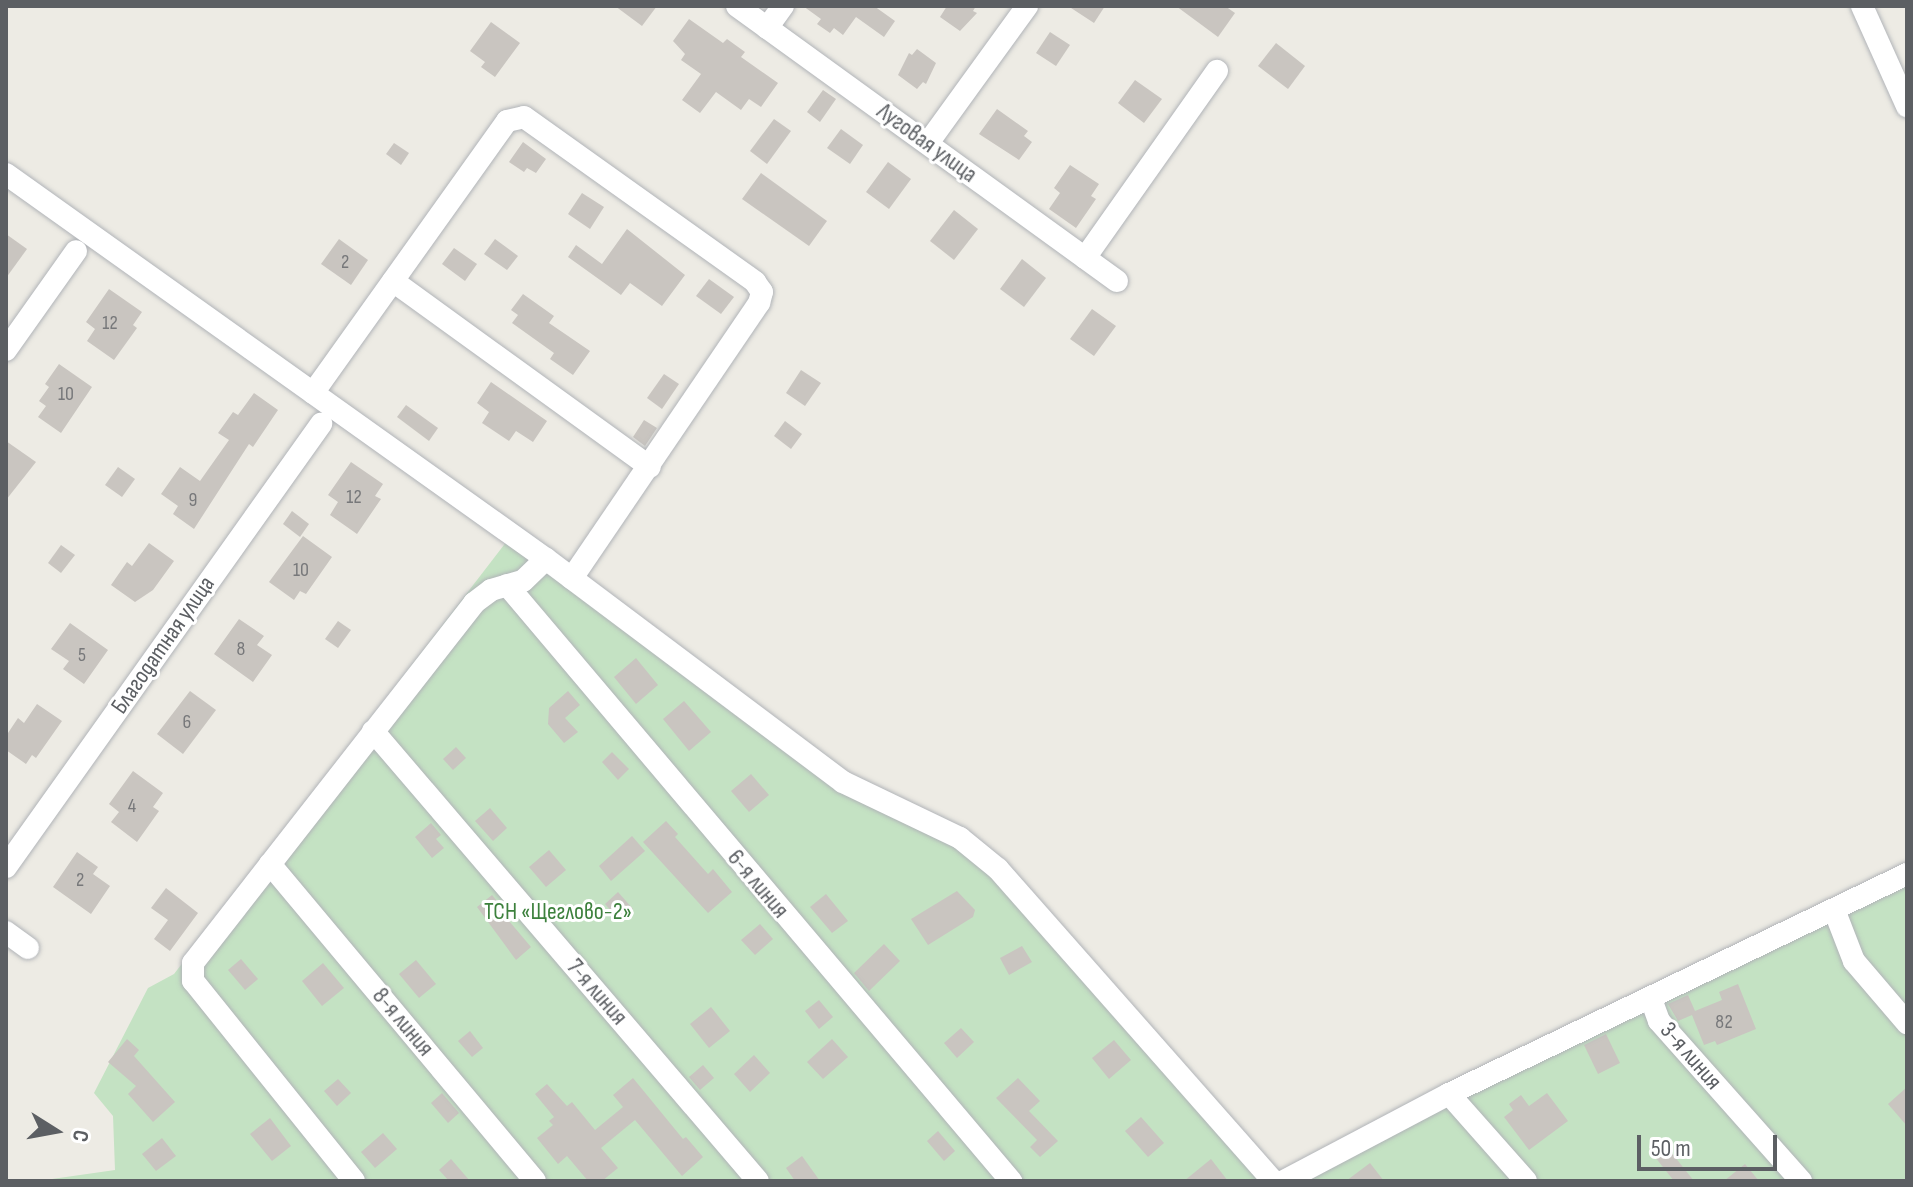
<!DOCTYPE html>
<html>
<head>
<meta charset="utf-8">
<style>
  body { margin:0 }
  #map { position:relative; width:1913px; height:1187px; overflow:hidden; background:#edebe4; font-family:"Sofia Sans Condensed",sans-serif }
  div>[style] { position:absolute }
  .green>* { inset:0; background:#c4e2c3 }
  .building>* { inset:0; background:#c9c5c0 }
  .roads { filter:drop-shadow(0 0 2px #b1b4b8) drop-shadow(0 0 2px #b1b4b8) }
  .street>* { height:22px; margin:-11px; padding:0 11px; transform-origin:11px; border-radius:11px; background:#fff }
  span { translate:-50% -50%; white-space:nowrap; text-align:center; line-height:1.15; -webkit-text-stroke:6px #fff; paint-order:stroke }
  .number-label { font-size:20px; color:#77787a }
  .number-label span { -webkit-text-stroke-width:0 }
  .street-label { font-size:24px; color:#5c5f63 }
  .park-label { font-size:24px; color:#3d813d }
  .frame { position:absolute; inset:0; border:8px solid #5c5f63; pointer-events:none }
  .north { position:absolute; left:16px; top:1091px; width:80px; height:80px; -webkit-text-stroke:6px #fff; paint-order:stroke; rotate:101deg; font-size:22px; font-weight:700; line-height:32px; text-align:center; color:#5c5f63 }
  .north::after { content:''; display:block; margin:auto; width:28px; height:36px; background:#5c5f63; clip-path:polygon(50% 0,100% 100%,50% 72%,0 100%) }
  .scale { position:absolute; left:1637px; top:1135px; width:140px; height:36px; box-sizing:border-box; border:4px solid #5c5f63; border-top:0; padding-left:10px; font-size:24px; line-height:28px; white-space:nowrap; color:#5c5f63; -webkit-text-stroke:6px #fff; paint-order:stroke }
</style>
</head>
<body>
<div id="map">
  <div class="green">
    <div style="clip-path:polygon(507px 541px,839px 788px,955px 844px,994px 874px,1262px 1181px,38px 1181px,115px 1170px,113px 1116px,94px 1093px,148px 988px,174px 974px)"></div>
    <div style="clip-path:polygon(1907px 868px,1907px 1181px,1270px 1181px)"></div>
  </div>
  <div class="building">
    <div style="clip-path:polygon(615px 6px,657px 6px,642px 26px)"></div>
    <div style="clip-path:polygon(803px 6px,874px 6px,895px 21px,884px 37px,856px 17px,843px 35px,834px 28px,830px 33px,817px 24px,821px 19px)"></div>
    <div style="clip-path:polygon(947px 6px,976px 6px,973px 11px,977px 13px,960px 31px,940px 17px)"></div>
    <div style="clip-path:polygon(1068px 6px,1105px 6px,1094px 23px)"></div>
    <div style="clip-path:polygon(1176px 6px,1225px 6px,1235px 13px,1218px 37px)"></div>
    <div style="clip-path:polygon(689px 19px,723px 43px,727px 39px,745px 52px,741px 57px,778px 83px,761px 107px,749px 99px,741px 110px,716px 92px,700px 113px,682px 100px,701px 74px,681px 60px,685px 54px,673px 41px)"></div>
    <div style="clip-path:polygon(491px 22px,520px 43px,495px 77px,481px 67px,485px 62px,470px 51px)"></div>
    <div style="clip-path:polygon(1050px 32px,1070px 45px,1056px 66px,1036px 53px)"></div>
    <div style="clip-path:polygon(1276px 43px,1305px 66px,1288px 89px,1258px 66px)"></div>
    <div style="clip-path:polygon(917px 49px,936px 63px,926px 84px,923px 82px,917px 89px,898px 75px,909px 53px,912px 55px)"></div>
    <div style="clip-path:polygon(1135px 80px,1162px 99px,1144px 123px,1118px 103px)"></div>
    <div style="clip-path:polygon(823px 90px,836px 99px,820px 122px,807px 112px)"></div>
    <div style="clip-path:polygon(997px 109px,1028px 131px,1024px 136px,1032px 142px,1019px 160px,979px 134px)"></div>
    <div style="clip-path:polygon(774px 119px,791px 131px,767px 164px,750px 151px)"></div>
    <div style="clip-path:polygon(841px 129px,863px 145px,850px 164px,827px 148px)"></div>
    <div style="clip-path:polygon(523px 142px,546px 159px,536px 173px,527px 168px,524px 172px,509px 162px)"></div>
    <div style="clip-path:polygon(394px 143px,409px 153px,401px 165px,386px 154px)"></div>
    <div style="clip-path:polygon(888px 162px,911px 179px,889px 209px,866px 192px)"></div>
    <div style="clip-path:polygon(1070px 165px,1099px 184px,1091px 196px,1096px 199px,1076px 228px,1049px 209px,1060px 193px,1054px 188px)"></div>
    <div style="clip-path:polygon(761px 173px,827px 221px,809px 246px,742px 199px)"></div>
    <div style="clip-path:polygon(582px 193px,604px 207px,590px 229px,568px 214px)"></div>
    <div style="clip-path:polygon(954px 210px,978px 229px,954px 260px,930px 241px)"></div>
    <div style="clip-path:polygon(627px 229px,685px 275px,662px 306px,630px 283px,621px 295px,568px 257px,576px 245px,602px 264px)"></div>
    <div style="clip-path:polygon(6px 234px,27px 249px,6px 278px)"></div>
    <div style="clip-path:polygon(339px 239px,368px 260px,351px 285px,321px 264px)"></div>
    <div style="clip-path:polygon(495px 239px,518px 256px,507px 270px,484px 254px)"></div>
    <div style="clip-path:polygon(454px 248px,477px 264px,465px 281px,442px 264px)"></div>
    <div style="clip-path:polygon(1022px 259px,1046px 278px,1024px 307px,1000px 289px)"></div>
    <div style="clip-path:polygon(709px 279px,734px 297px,721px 314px,696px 296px)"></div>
    <div style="clip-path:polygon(109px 289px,142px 312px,133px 325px,137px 328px,114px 360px,87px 341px,95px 329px,86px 322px)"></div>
    <div style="clip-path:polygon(523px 294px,554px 316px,549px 323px,590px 351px,573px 375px,550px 359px,554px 353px,512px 323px,518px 315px,511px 310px)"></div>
    <div style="clip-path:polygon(1092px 309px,1116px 326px,1094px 356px,1070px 339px)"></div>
    <div style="clip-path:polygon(59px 364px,92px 387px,61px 433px,38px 417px,46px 406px,39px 401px,49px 387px,45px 384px)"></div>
    <div style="clip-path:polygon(801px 370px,821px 383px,805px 406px,786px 393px)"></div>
    <div style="clip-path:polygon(664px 374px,679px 384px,662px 409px,647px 398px)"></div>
    <div style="clip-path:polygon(491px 382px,547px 421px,533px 442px,516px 431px,509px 441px,482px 423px,489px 412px,477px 403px)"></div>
    <div style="clip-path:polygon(254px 393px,278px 410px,253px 447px,249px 444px,194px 529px,173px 514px,178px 506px,161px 494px,180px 467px,200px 481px,229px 440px,218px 433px,233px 412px,238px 415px)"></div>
    <div style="clip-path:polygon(406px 405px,438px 428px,429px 441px,397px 417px)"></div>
    <div style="clip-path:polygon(644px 420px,657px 428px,645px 446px,633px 437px)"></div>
    <div style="clip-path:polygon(785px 421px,802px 434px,791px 449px,774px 436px)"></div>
    <div style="clip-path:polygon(6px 441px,36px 462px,6px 500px)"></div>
    <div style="clip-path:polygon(351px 462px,383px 484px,375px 496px,381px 499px,357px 534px,330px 515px,338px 502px,328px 495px)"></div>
    <div style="clip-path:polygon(118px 467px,135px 479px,122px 497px,105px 485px)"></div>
    <div style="clip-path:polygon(292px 511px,309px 524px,300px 537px,283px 524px)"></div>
    <div style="clip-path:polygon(303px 536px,332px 557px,306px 594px,300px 591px,294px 600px,269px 582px)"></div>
    <div style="clip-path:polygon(149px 543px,174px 561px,153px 590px,135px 602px,111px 585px,127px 562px,132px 566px)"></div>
    <div style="clip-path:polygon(61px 545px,75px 555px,61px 573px,48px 563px)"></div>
    <div style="clip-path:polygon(239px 619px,264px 636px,257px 645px,272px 655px,253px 682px,214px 654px)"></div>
    <div style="clip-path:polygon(338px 621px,351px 630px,338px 648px,325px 639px)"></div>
    <div style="clip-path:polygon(70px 623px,108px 650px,84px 684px,63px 669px,69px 661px,51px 649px)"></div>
    <div style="clip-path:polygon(636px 658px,658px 685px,636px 704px,614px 677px)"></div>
    <div style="clip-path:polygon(190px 691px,216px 710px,183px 754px,157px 734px)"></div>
    <div style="clip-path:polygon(568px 691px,580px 705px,565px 718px,578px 732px,564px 743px,548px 724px,549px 708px)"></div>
    <div style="clip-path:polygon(684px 701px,711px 732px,689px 751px,663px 719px)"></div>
    <div style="clip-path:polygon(37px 704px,62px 721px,36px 758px,32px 755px,26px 764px,6px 750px,6px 736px,18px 718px,24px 723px)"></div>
    <div style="clip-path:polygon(456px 747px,466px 758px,453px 770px,443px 759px)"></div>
    <div style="clip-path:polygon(612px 752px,629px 769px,618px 780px,602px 762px)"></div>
    <div style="clip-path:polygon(133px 771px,163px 793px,153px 807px,159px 811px,137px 842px,111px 822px,119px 812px,109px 804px)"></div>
    <div style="clip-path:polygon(751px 774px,769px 795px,749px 812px,731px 791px)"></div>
    <div style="clip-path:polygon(490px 808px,507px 828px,493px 841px,475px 821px)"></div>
    <div style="clip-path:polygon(666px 821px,678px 834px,675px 837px,708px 874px,713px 869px,732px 892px,708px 913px,643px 842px)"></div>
    <div style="clip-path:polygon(431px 823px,441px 835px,436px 839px,444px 848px,432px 858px,415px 837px)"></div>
    <div style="clip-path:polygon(632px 836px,645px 851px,611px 881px,599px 866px)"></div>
    <div style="clip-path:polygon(549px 850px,566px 870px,546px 887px,529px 867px)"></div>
    <div style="clip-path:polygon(77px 852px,98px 867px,93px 874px,110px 886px,91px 914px,53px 887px)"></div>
    <div style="clip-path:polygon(166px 888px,198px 913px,170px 951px,154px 939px,168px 920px,151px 908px)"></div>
    <div style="clip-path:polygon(957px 891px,975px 910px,973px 917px,928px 945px,911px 919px)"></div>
    <div style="clip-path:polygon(618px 892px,633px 909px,620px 921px,605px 904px)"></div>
    <div style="clip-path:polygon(826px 894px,848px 921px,832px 933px,810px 907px)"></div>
    <div style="clip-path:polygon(492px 895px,502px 907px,499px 909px,531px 947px,516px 960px,477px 907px)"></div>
    <div style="clip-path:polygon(760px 924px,773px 939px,755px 955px,741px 940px)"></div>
    <div style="clip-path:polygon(884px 944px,900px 961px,869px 991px,854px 973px)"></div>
    <div style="clip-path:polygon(1022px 946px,1032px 962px,1009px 975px,1000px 958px)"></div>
    <div style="clip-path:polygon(241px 959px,258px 979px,245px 990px,228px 970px)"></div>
    <div style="clip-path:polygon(416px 960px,436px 984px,419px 998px,399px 974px)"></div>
    <div style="clip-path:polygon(323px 963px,344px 988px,322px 1006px,302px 981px)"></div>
    <div style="clip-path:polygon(1738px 984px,1756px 1029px,1717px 1045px,1715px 1041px,1704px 1045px,1692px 1015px,1678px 1021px,1668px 1004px,1688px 995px,1695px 1011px,1722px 1000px,1719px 992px)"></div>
    <div style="clip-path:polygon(819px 1000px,833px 1017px,819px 1029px,805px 1011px)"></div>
    <div style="clip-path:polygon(711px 1007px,730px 1031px,709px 1048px,690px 1024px)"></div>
    <div style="clip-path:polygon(961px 1028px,974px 1042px,957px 1058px,944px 1043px)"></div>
    <div style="clip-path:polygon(470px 1031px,483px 1048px,472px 1057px,458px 1041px)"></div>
    <div style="clip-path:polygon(1606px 1034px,1620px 1063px,1598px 1074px,1584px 1045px)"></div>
    <div style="clip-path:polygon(127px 1039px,139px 1050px,134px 1056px,175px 1102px,153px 1122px,128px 1094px,136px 1086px,108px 1062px)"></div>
    <div style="clip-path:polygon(832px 1039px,848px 1057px,823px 1079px,807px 1062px)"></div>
    <div style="clip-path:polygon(1114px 1040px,1131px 1060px,1109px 1079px,1092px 1058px)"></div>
    <div style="clip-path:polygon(754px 1055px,770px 1073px,750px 1092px,734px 1074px)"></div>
    <div style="clip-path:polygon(703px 1065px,714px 1078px,700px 1090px,689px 1077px)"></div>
    <div style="clip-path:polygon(633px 1078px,683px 1139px,686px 1137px,703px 1157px,682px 1176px,635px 1120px,601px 1148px,618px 1168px,602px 1181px,588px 1181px,567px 1156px,558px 1164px,537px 1138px,553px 1125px,549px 1121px,554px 1117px,535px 1094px,547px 1084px,567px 1106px,572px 1102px,595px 1130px,623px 1107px,613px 1095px)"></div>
    <div style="clip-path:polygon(1018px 1078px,1040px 1101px,1029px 1111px,1058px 1141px,1040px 1157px,1030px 1147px,1037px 1140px,996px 1098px)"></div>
    <div style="clip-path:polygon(338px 1079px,351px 1093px,337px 1106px,324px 1091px)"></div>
    <div style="clip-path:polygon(1907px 1087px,1907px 1126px,1888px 1104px)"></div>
    <div style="clip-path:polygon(442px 1093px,459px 1113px,448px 1123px,431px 1103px)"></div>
    <div style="clip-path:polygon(1547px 1093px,1568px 1121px,1529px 1150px,1504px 1117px,1513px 1110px,1509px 1104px,1521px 1095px,1529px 1106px)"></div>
    <div style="clip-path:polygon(1141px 1117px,1164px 1143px,1148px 1157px,1125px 1131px)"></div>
    <div style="clip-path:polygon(270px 1118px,291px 1146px,272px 1161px,250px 1134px)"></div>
    <div style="clip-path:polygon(938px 1131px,955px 1151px,944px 1161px,927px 1141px)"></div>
    <div style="clip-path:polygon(383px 1133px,397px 1149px,375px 1168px,361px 1152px)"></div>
    <div style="clip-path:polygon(162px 1138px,176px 1156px,156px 1171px,142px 1154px)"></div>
    <div style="clip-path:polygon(1667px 1147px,1694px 1181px,1674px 1181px,1655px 1157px)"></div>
    <div style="clip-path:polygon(802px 1156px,820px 1181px,795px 1181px,786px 1168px)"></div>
    <div style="clip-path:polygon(451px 1159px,470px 1181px,449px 1181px,439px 1170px)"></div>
    <div style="clip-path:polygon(1211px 1159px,1228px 1181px,1184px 1181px)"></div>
    <div style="clip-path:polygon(1370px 1163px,1384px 1181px,1346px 1181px)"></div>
    <div style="clip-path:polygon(1745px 1164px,1759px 1181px,1724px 1181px)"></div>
  </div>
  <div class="roads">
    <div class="street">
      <div style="left:737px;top:6px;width:469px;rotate:35.9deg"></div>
      <div style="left:1862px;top:6px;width:110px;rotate:65.8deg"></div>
      <div style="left:767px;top:28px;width:27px;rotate:-54deg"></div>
      <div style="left:928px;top:143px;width:169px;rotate:-54.1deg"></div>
      <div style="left:6px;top:174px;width:663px;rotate:35.49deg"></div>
      <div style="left:546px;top:559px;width:371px;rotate:36.9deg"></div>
      <div style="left:843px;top:782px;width:130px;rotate:25.6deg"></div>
      <div style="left:960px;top:838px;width:49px;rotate:39.2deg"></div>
      <div style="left:998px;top:869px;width:416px;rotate:48.6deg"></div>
      <div style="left:1085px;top:258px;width:229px;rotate:-54.8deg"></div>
      <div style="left:393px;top:281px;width:317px;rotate:35.9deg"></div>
      <div style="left:6px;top:350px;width:121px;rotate:-54.7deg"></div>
      <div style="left:313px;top:393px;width:334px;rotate:-54.5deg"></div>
      <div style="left:507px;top:121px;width:17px;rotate:-13deg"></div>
      <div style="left:524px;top:117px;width:284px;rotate:35.5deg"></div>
      <div style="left:755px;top:282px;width:12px;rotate:55deg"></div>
      <div style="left:762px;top:292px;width:11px;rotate:105deg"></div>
      <div style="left:759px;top:303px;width:333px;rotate:124.2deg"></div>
      <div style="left:507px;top:585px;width:781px;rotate:49.78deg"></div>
      <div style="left:373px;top:731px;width:592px;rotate:49.45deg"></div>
      <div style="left:270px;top:864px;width:413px;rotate:50.1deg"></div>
      <div style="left:6px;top:867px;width:544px;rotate:-54.58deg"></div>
      <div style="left:1835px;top:912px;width:53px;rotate:68.8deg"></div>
      <div style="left:1854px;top:961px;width:82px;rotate:49.5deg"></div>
      <div style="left:6px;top:932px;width:27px;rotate:36deg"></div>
      <div style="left:1651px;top:999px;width:23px;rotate:70deg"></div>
      <div style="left:1659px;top:1021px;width:214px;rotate:48.4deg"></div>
      <div style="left:1449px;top:1094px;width:116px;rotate:48.5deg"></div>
      <div style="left:354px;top:1181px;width:257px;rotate:-128.8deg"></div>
      <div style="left:193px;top:981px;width:18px;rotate:-90deg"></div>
      <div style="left:193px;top:963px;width:457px;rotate:-52deg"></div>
      <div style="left:474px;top:603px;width:21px;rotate:-37deg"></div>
      <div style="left:491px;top:590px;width:33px;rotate:-16deg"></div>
      <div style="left:523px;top:581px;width:32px;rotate:-44deg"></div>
      <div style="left:1284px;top:1181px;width:187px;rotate:-27.8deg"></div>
      <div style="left:1449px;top:1094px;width:508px;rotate:-25.66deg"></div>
    </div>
  </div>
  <div class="number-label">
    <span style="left:345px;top:262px">2</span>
    <span style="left:110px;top:323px">12</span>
    <span style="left:66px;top:394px">10</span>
    <span style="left:354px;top:497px">12</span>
    <span style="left:193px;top:500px">9</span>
    <span style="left:301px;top:570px">10</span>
    <span style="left:241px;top:649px">8</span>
    <span style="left:82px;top:655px">5</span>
    <span style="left:187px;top:722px">6</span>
    <span style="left:132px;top:806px">4</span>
    <span style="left:80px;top:880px">2</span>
    <span style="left:1724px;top:1022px">82</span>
  </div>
  <div class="street-label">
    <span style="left:927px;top:143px;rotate:36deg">Луговая улица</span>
    <span style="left:163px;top:645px;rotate:-55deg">Благодатная улица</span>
    <span style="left:758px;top:884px;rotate:50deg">6-я линия</span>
    <span style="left:597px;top:992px;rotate:49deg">7-я линия</span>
    <span style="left:403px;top:1022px;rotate:50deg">8-я линия</span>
    <span style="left:1691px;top:1056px;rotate:49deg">3-я линия</span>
  </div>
  <div class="park-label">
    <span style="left:558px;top:912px">ТСН «Щеглово-2»</span>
  </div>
  <div class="frame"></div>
  <div class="north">С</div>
  <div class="scale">50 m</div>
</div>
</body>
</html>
